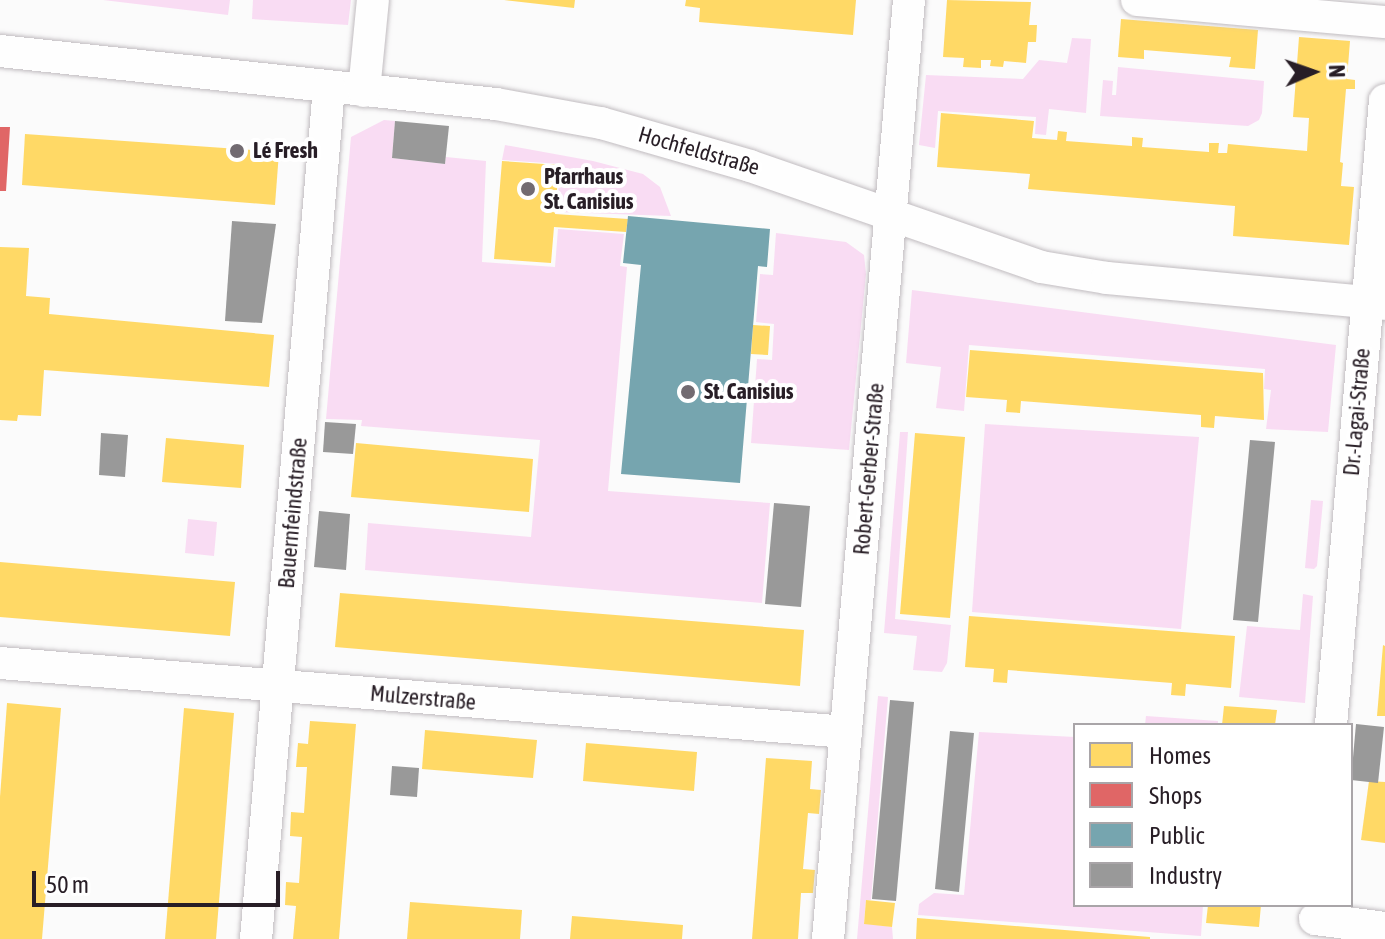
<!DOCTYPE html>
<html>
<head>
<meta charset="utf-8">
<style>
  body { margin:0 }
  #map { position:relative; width:1385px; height:939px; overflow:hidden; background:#fbfbfb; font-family:"Asap Condensed",sans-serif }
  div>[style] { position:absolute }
  .green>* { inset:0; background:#f9dcf3 }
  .homes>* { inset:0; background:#ffd966 }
  .shops>* { inset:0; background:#e06666 }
  .public>* { inset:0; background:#76a5af }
  .industry>* { inset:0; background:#999 }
  .roads { filter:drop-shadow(0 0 2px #c1bcc0) drop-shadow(0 0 2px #c1bcc0) }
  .street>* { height:32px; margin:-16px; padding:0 16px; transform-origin:16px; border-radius:16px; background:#fefefe }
  .dots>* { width:22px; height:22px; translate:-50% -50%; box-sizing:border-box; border:4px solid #fff; border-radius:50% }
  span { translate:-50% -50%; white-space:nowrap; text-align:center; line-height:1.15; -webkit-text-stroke:8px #fff; paint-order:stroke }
  .poi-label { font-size:22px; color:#281e26; font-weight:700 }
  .left { translate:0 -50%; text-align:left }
  .street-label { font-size:22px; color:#281e26 }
  .legend { position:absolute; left:1073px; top:723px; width:280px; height:184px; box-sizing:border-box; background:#fff; border:2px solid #a9a5a8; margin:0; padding:10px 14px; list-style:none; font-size:24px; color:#281e26 }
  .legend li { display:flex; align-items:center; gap:16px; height:40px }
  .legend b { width:40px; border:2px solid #a9a5a8 }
  .north { position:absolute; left:1273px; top:32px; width:80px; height:80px; -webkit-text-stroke:6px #fff; paint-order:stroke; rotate:88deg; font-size:22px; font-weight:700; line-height:32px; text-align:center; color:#281e26 }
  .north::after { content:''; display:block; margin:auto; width:28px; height:36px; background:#281e26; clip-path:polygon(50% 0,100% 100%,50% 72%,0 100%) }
  .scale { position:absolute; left:32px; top:871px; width:248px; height:36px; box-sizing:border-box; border:4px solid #281e26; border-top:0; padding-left:10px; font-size:24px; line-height:28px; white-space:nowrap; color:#281e26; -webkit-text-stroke:6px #fff; paint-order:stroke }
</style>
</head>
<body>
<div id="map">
  <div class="green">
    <div style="clip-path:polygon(103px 0,230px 0,228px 15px)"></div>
    <div style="clip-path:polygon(253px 0,351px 0,348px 25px,252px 19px)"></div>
    <div style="clip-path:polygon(1072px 38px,1091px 39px,1086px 113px,1049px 109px,1046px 135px,1035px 134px,1036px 117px,938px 111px,935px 148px,919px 145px,926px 75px,1023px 79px,1039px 60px,1067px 63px)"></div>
    <div style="clip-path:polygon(1118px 67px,1264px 81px,1262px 113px,1259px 120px,1248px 126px,1100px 116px,1103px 80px,1113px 81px,1112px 95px,1116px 95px)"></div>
    <div style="clip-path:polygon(384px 120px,395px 121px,392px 158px,445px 164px,446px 157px,486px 161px,482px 262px,555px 267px,558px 229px,624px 234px,620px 266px,627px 267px,608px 491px,770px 503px,762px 603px,365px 570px,368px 523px,531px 537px,540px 440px,361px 426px,362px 420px,326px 419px,351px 137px)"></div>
    <div style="clip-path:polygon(505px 145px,593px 161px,643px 174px,660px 187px,671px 216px,557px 212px,560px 164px,502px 160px)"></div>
    <div style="clip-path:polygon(776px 233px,846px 242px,864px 255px,866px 274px,849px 450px,751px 443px,757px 359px,772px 360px,774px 324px,756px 322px,760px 274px,773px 275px)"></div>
    <div style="clip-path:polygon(912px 290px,1336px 345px,1328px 432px,1266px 429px,1271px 390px,1264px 389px,1265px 369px,969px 345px,964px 411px,936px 408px,941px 367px,906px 363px)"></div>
    <div style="clip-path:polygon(985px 424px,1199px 437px,1181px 629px,972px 612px)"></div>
    <div style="clip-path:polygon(900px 432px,908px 432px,895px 619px,951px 625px,947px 663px,942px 672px,913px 670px,917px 636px,884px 633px)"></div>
    <div style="clip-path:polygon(1311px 500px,1323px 501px,1317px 566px,1314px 569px,1305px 568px)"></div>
    <div style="clip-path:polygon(188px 519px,217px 522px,214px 556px,185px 553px)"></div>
    <div style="clip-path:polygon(1303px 594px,1313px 596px,1305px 703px,1239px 697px,1247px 626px,1300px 630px)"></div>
    <div style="clip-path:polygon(878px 696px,888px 697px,871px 900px,866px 900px,864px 923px,892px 927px,893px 939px,857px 939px)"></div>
    <div style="clip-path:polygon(1146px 716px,1218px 721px,1218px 725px,1145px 725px)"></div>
    <div style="clip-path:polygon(979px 732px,1075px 737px,1075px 905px,1203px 905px,1201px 936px,918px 915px,919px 904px,934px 893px,964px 895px)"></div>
  </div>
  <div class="homes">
    <div style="clip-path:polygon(504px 0,575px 0,574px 8px)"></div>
    <div style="clip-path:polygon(686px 0,856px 0,853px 35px,699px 22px,700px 8px,685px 6px)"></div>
    <div style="clip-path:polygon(947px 0,1031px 2px,1029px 25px,1037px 25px,1036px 42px,1028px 42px,1026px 63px,1004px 61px,1003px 67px,990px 66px,991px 60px,981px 60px,981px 68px,963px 67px,964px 58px,943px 57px)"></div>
    <div style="clip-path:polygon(1121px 19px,1258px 30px,1255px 69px,1229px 67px,1231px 57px,1144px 50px,1144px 59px,1118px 57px)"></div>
    <div style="clip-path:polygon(1299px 37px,1350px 41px,1347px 79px,1355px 80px,1355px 89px,1346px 89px,1340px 162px,1343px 163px,1341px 186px,1354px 187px,1349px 245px,1233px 236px,1235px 206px,1028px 189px,1030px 174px,937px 167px,941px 113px,1034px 121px,1032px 138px,1057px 140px,1058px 131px,1067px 132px,1066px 141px,1132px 146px,1132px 137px,1143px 138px,1142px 147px,1209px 152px,1209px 143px,1219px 143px,1218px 153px,1227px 153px,1228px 144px,1307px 151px,1309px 118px,1293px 117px)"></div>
    <div style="clip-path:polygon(25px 134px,279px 152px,275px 205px,22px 185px)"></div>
    <div style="clip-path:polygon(502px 161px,559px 165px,555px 214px,628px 219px,626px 232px,554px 227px,551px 263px,494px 259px)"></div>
    <div style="clip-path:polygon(0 247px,29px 248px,26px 296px,50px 298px,49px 314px,274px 335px,269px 387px,44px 370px,41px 416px,18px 415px,17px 421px,0 420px)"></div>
    <div style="clip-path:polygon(753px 325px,770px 326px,768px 355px,751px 354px)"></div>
    <div style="clip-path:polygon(970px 350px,1263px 373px,1264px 420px,1215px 416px,1214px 428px,1201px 427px,1201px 415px,1021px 401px,1020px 413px,1006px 412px,1007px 400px,966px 397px)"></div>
    <div style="clip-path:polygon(915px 433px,965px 437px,950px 618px,900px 614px)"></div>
    <div style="clip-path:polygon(166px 438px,244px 445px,241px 488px,162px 482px)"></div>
    <div style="clip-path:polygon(356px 443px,533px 459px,529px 512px,351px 497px)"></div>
    <div style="clip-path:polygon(0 562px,235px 582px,230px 636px,0 617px)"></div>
    <div style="clip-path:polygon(340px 593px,804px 630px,800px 686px,335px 647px)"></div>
    <div style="clip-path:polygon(969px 616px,1235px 636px,1231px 688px,1186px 684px,1185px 696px,1171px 695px,1172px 683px,1008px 670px,1007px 683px,993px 682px,994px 669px,965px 667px)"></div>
    <div style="clip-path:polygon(1383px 645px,1385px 646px,1385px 716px,1377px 716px)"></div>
    <div style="clip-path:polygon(7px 703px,61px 708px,42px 939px,0 939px,0 797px)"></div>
    <div style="clip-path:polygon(1224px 706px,1277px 710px,1275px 725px,1222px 725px)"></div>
    <div style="clip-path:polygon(184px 708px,234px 713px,216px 939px,165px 939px)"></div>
    <div style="clip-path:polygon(310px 721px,356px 724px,339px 939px,293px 939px,296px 906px,285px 905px,286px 882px,299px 883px,302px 837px,290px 836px,291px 812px,304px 813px,307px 767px,296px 767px,298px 743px,308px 744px)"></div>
    <div style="clip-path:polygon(425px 730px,537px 740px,533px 778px,422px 769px)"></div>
    <div style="clip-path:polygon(586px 743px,697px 752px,694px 791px,583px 781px)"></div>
    <div style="clip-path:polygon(766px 758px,812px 761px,810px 789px,821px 790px,819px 814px,808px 813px,803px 869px,815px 870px,813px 893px,801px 893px,798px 939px,752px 939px)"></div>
    <div style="clip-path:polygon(1369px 781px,1385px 782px,1385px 843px,1361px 840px)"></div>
    <div style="clip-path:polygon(866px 900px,895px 903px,892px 927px,864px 924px)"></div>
    <div style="clip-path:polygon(410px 902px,522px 910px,520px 939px,407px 939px)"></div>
    <div style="clip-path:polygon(1208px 905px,1261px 905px,1259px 927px,1206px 923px)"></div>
    <div style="clip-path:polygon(572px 916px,683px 925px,682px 939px,570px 939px)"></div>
    <div style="clip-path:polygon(917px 918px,1150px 937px,1150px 939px,916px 939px)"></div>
  </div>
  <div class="shops">
    <div style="clip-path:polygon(0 127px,10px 127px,6px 191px,0 191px)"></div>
  </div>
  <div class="public">
    <div style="clip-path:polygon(628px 216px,770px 229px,767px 267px,758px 266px,740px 483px,621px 474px,641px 265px,623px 263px)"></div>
  </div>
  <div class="industry">
    <div style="clip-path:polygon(395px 121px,449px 126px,445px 164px,392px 158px)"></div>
    <div style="clip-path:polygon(232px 221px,276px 224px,262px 323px,225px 321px)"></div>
    <div style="clip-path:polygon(325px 422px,356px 424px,353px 454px,323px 452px)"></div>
    <div style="clip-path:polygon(101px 433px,128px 435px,125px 477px,99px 475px)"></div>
    <div style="clip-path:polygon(1250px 440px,1275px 442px,1258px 622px,1233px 620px)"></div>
    <div style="clip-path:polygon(774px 503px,810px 506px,801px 607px,765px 604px)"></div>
    <div style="clip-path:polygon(319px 511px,350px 514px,346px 570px,314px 567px)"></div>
    <div style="clip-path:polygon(890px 700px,914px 702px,896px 901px,872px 899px)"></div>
    <div style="clip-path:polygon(1356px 724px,1384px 727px,1378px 783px,1351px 780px)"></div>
    <div style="clip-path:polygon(950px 731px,974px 733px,959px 892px,935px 889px)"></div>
    <div style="clip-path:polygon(392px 766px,419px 768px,417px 797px,390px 795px)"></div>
  </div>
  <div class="roads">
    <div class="street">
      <div style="left:1137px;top:0;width:249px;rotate:5.1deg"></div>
      <div style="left:0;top:51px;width:499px;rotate:6.1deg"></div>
      <div style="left:496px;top:104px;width:107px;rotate:10.3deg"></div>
      <div style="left:601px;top:123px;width:155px;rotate:16.1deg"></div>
      <div style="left:750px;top:166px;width:308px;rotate:19.1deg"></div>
      <div style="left:1041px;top:267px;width:67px;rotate:9.5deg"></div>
      <div style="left:1107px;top:278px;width:279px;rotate:5.3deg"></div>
      <div style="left:364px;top:91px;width:91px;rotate:-84.4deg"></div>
      <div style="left:0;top:663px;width:849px;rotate:4.66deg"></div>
      <div style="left:1331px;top:725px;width:627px;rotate:-85.06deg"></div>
      <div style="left:1315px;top:919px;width:71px;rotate:7.3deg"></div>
      <div style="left:256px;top:939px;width:855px;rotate:-85.1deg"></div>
      <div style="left:828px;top:939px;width:942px;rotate:-85.07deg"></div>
    </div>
  </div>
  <div class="dots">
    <div style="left:237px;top:151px;background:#726b71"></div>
    <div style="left:528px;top:189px;background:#726b71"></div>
    <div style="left:688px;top:392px;background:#726b71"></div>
  </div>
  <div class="poi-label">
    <span class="left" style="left:253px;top:151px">Lé Fresh</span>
    <span class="left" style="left:544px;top:189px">Pfarrhaus<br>St. Canisius</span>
    <span class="left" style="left:704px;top:392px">St. Canisius</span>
  </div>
  <div class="street-label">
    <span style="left:699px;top:151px;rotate:16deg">Hochfeldstraße</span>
    <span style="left:1357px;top:412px;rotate:-85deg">Dr.-Lagai-Straße</span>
    <span style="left:869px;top:469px;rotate:-85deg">Robert-Gerber-Straße</span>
    <span style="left:293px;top:513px;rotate:-85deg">Bauernfeindstraße</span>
    <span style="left:423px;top:698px;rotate:5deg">Mulzerstraße</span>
  </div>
  <ul class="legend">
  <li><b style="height:22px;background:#ffd966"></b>Homes</li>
  <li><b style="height:22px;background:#e06666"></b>Shops</li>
  <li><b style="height:22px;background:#76a5af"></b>Public</li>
  <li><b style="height:22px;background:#999"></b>Industry</li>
  </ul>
  <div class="north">N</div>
  <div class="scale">50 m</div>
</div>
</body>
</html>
